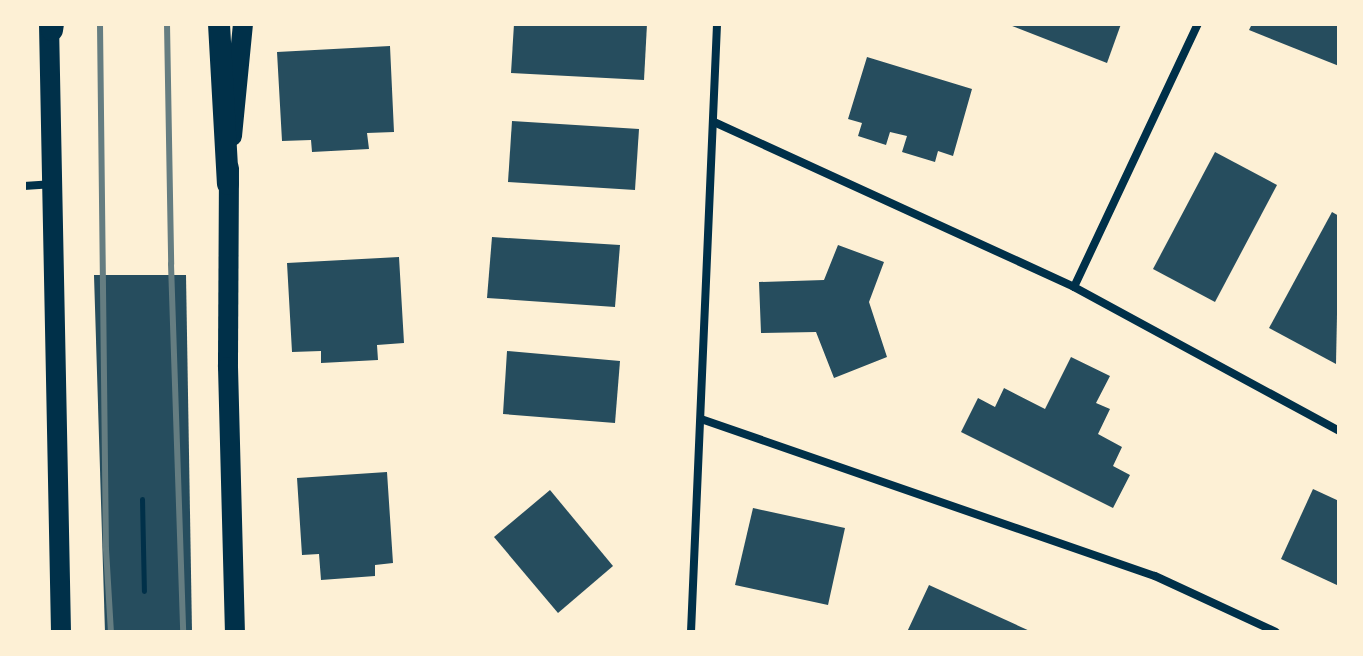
<!DOCTYPE html>
<html>
<head>
<meta charset="utf-8">
<style>
  body { margin:0 }
  #map { position:relative; width:1363px; height:656px; overflow:hidden; background:#fdf0d5; font-family:Rubik,sans-serif }
  div>[style] { position:absolute }
  .building>* { inset:0; background:#264d5e }
  .path>* { height:5px; margin:-2.5px; padding:0 2.5px; transform-origin:2.5px; border-radius:2.5px; background:#003049 }
  .minor>* { height:8px; margin:-4px; padding:0 4px; transform-origin:4px; border-radius:4px; background:#003049 }
  .primary>* { height:20px; margin:-10px; padding:0 10px; transform-origin:10px; border-radius:10px; background:#003049 }
  .trunk>* { height:22px; margin:-11px; padding:0 11px; transform-origin:11px; border-radius:11px; background:#003049 }
  .rail>* { height:6px; margin:-3px; padding:0 3px; transform-origin:3px; border-radius:3px; background:#657d81 }
  span { translate:-50% -50%; white-space:nowrap; text-align:center; line-height:1.15; -webkit-text-stroke:8px #fdf0d5; paint-order:stroke }
  .frame { position:absolute; inset:0; border:26px solid #fdf0d5; pointer-events:none }
</style>
</head>
<body>
<div id="map">
  <div class="building">
    <div style="clip-path:polygon(514px 24px,647px 24px,644px 80px,511px 73px)"></div>
    <div style="clip-path:polygon(1007px 24px,1121px 24px,1107px 63px)"></div>
    <div style="clip-path:polygon(1252px 24px,1339px 24px,1339px 66px,1249px 30px)"></div>
    <div style="clip-path:polygon(390px 46px,394px 132px,367px 133px,369px 149px,312px 152px,311px 140px,282px 141px,277px 52px)"></div>
    <div style="clip-path:polygon(867px 57px,972px 89px,953px 156px,938px 151px,935px 162px,902px 152px,907px 136px,890px 132px,886px 145px,858px 136px,862px 123px,848px 119px)"></div>
    <div style="clip-path:polygon(512px 121px,639px 129px,635px 190px,508px 182px)"></div>
    <div style="clip-path:polygon(1215px 152px,1277px 185px,1215px 302px,1153px 269px)"></div>
    <div style="clip-path:polygon(1332px 212px,1339px 216px,1336px 364px,1269px 328px)"></div>
    <div style="clip-path:polygon(492px 237px,620px 245px,615px 307px,487px 298px)"></div>
    <div style="clip-path:polygon(838px 245px,884px 262px,869px 302px,887px 357px,834px 378px,816px 332px,761px 333px,759px 282px,824px 280px)"></div>
    <div style="clip-path:polygon(399px 257px,404px 343px,377px 345px,378px 360px,321px 363px,321px 351px,292px 352px,287px 263px)"></div>
    <div style="clip-path:polygon(94px 275px,186px 275px,192px 632px,105px 632px)"></div>
    <div style="clip-path:polygon(507px 351px,620px 361px,615px 423px,503px 414px)"></div>
    <div style="clip-path:polygon(1071px 357px,1110px 376px,1096px 403px,1110px 409px,1098px 434px,1122px 447px,1113px 466px,1130px 475px,1113px 508px,961px 432px,978px 398px,995px 407px,1004px 388px,1045px 409px)"></div>
    <div style="clip-path:polygon(387px 472px,393px 563px,375px 565px,375px 576px,321px 580px,319px 554px,302px 555px,297px 478px)"></div>
    <div style="clip-path:polygon(1313px 489px,1339px 501px,1339px 586px,1281px 559px)"></div>
    <div style="clip-path:polygon(550px 490px,613px 566px,558px 613px,494px 537px)"></div>
    <div style="clip-path:polygon(753px 508px,845px 528px,828px 605px,735px 585px)"></div>
    <div style="clip-path:polygon(929px 585px,1032px 632px,907px 632px)"></div>
  </div>
  <div class="path">
    <div style="left:142px;top:499px;width:92px;rotate:88.8deg"></div>
  </div>
  <div class="minor">
    <div style="left:714px;top:122px;width:396px;rotate:24.6deg"></div>
    <div style="left:1074px;top:287px;width:302px;rotate:28.5deg"></div>
    <div style="left:24px;top:186px;width:26px;rotate:-4deg"></div>
    <div style="left:1074px;top:287px;width:291px;rotate:-64.8deg"></div>
    <div style="left:701px;top:419px;width:480px;rotate:19.1deg"></div>
    <div style="left:1155px;top:576px;width:133px;rotate:24.8deg"></div>
    <div style="left:691px;top:632px;width:609px;rotate:-87.55deg"></div>
  </div>
  <div class="primary">
    <div style="left:49px;top:24px;width:608px;rotate:88.87deg"></div>
    <div style="left:232px;top:136px;width:113px;rotate:-84.4deg"></div>
    <div style="left:229px;top:168px;width:199px;rotate:90.3deg"></div>
    <div style="left:228px;top:367px;width:265px;rotate:88.5deg"></div>
  </div>
  <div class="trunk">
    <div style="left:219px;top:24px;width:160px;rotate:86.8deg"></div>
    <div style="left:52px;top:30px;width:6px;rotate:-81deg"></div>
  </div>
  <div class="rail">
    <div style="left:100px;top:24px;width:525px;rotate:89.35deg"></div>
    <div style="left:106px;top:549px;width:83px;rotate:86.6deg"></div>
    <div style="left:167px;top:24px;width:240px;rotate:89deg"></div>
    <div style="left:171px;top:264px;width:368px;rotate:88.1deg"></div>
  </div>
  <div class="frame"></div>
</div>
</body>
</html>
